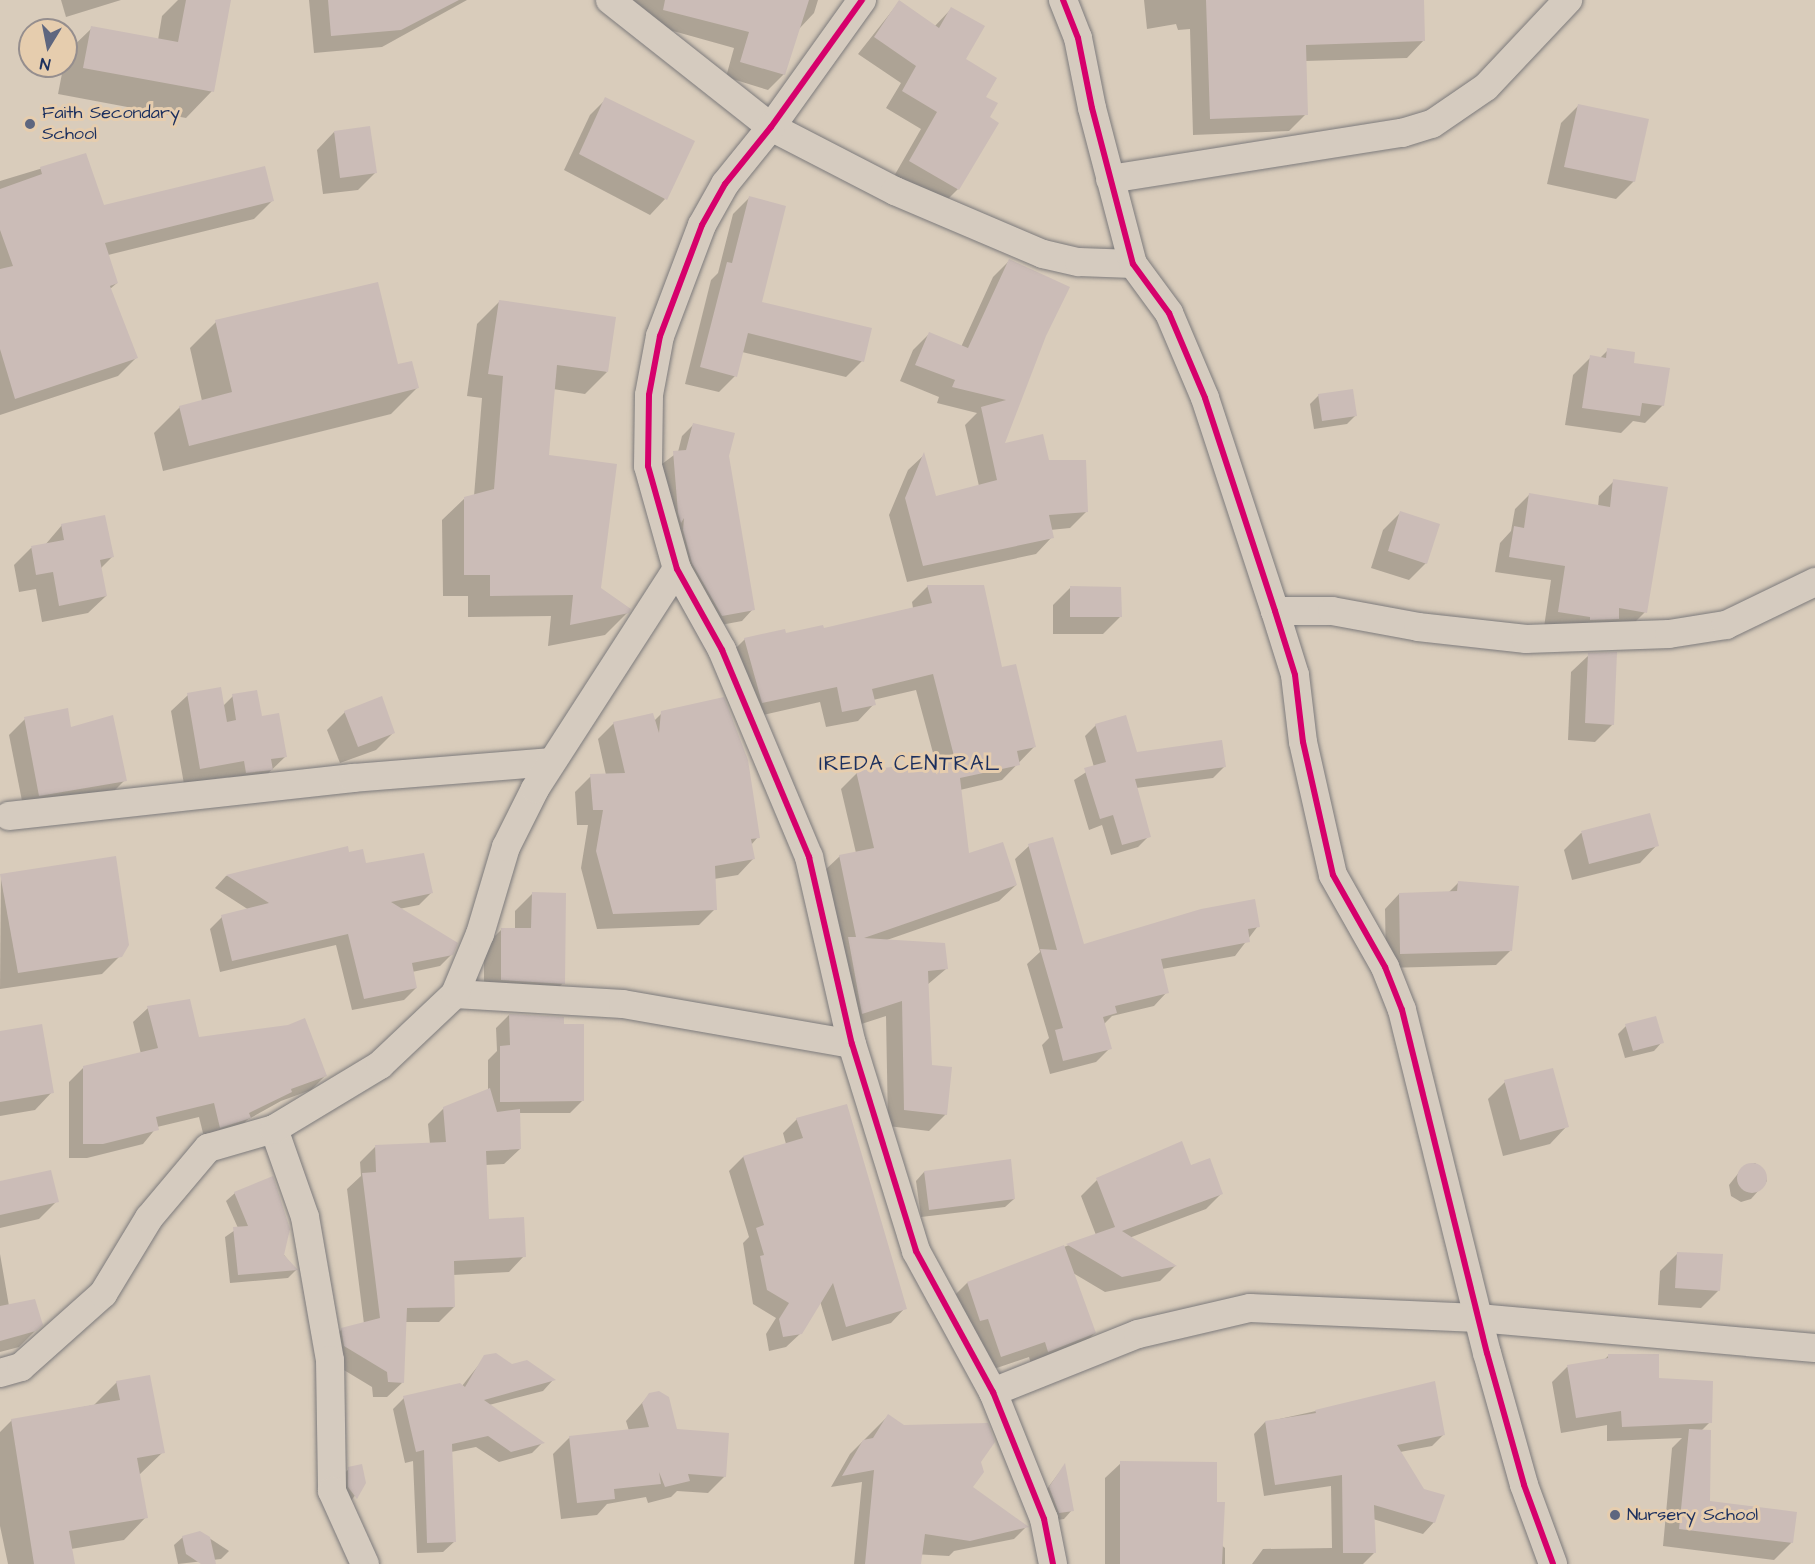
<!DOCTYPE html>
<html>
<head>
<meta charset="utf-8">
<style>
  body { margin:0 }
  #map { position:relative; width:1815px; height:1564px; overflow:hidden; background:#d9ccbb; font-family:"Architects Daughter",sans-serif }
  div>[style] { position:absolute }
  .shadow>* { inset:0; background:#0003 }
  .building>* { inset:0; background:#cbbcb7 }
  .round { border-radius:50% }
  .roads { filter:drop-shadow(0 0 2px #7d7b7c) drop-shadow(0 0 2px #7d7b7c) }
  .minor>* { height:28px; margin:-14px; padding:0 14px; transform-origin:14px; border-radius:14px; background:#d5cbbf }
  .cycleway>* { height:6px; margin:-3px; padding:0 3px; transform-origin:3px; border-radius:3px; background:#d6006c }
  .dots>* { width:16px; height:16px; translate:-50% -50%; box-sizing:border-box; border:3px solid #e6cdae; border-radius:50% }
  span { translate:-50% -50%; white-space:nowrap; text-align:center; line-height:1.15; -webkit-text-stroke:6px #e6cdae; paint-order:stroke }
  .poi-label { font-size:18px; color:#1b2f5e }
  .left { translate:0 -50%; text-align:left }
  .quarter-label { font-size:21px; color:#1b2f5e; letter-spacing:1.5px }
  .north { position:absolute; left:18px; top:18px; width:60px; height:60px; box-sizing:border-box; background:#e6cdae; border:2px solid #958e8e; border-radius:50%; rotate:190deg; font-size:16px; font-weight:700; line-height:24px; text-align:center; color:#1b2f5e }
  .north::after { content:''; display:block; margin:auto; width:21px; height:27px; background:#5e667f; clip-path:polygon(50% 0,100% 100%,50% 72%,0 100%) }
</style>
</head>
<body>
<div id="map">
  <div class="shadow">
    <div style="clip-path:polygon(61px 0,121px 0,66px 17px)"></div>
    <div style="clip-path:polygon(178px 0,229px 0,212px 91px,186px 118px,58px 94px,66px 53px,92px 28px,158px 40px,162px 16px)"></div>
    <div style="clip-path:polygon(309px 0,467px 0,382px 47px,314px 53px)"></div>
    <div style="clip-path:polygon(628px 0,818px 0,814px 13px,799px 29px,784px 74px,768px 90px,726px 77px,734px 48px,623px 17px)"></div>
    <div style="clip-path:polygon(1144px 0,1423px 0,1424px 40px,1407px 58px,1305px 61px,1306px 114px,1289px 131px,1193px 135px,1190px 29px,1178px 30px,1176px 24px,1147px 29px)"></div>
    <div style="clip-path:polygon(899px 2px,934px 27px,951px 9px,963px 60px,984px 97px,958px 189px,941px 206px,893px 178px,921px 129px,886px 108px,901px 83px,858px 54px)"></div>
    <div style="clip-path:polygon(606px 99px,665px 199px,650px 215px,564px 170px,590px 115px)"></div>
    <div style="clip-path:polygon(1579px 105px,1634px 181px,1616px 199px,1547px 184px,1561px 123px)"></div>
    <div style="clip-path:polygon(334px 132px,375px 173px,358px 190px,323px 194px,317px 150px)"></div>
    <div style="clip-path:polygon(86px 155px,103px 207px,272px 201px,254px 219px,108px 255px,117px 283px,110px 289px,136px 358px,118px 376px,0 415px,0 181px)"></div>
    <div style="clip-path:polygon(749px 198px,760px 303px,862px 361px,846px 377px,742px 352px,735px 376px,719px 392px,685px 384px,711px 280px,718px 273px,733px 214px)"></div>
    <div style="clip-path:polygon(1009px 261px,1045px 335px,1003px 445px,1047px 462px,1086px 512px,1070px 528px,1050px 530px,1052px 537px,1036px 554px,907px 582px,889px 515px,908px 470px,924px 455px,935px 497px,979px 486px,965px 425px,977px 413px,937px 403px,939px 397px,900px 381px,913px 350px,929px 334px,961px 347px,993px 277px)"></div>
    <div style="clip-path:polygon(499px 302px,607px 372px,585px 394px,553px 389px,547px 456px,599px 589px,628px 612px,605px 635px,548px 646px,551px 616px,468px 617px,468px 596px,443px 596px,442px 520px,465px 498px,474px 496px,482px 398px,467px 396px,477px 324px)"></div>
    <div style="clip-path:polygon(216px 322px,396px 366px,417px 388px,391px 414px,163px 471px,154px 433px,180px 407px,202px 401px,190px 348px)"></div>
    <div style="clip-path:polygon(1608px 350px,1632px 364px,1663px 405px,1645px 423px,1633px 421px,1621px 433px,1565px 425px,1573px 375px,1591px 357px,1599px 359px)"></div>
    <div style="clip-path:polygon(1319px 395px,1355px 416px,1347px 424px,1314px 429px,1310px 404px)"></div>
    <div style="clip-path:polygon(694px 424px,728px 456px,753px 609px,742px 621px,710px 627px,681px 575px,662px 464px,678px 452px,682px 436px)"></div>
    <div style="clip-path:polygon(1614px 481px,1645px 612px,1630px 627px,1544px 627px,1551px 580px,1495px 572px,1500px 543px,1511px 531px,1515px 509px,1529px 495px,1598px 507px,1599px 496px)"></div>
    <div style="clip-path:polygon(1400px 513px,1426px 563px,1409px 580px,1371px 568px,1383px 530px)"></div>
    <div style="clip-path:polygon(62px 525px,112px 557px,100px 569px,106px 596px,88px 613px,42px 622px,36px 589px,19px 592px,14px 565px,31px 548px,45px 545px)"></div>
    <div style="clip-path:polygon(928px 586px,1001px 668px,1034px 747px,1002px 780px,960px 790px,968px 855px,1016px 885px,999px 901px,884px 941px,946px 969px,927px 985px,930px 1066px,946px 1114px,929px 1131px,888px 1126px,886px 1016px,846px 1029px,823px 872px,840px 856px,856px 853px,841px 789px,857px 773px,936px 764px,916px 690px,873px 700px,874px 704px,858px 721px,826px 727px,820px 702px,746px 719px,729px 655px,745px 639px,823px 630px,913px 608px,912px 602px)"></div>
    <div style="clip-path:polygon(1070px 588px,1120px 617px,1103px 634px,1053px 634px,1053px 605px)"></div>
    <div style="clip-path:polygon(1589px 655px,1613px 724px,1595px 742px,1568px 740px,1571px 672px)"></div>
    <div style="clip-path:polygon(188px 695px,223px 706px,233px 696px,261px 718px,286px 756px,255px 786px,230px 789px,228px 777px,184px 784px,171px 711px)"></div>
    <div style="clip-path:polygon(345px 712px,394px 732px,376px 750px,340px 763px,327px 730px)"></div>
    <div style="clip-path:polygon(662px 713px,758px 837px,751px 845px,753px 859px,738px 875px,714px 879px,715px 909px,699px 925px,597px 929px,581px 868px,588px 825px,577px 825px,575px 792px,591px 776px,606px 775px,598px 739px,614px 723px,654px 721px)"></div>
    <div style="clip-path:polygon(25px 719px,70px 728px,125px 780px,109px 796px,24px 811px,9px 735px)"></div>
    <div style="clip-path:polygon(1096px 725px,1136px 754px,1224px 767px,1213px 778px,1136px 788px,1149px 836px,1138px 847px,1111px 855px,1102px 825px,1089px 830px,1074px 780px,1094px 767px,1085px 736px)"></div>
    <div style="clip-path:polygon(1581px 833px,1657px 845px,1640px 863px,1572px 880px,1564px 850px)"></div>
    <div style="clip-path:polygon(1029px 846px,1083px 946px,1258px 926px,1235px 956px,1162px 969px,1167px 992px,1154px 1006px,1112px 1016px,1103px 1025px,1110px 1048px,1096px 1062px,1050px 1074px,1042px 1045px,1049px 1038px,1027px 964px,1040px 952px,1015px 859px)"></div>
    <div style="clip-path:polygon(347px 848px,348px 854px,365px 865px,431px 893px,419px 905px,399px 909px,452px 954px,440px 966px,412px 972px,416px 988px,404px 1000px,352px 1010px,336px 945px,220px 972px,210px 929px,222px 917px,249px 910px,215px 888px,226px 876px)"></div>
    <div style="clip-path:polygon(1px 875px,120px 956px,102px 974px,0 989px)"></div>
    <div style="clip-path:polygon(1458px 883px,1511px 950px,1496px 965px,1386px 968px,1385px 909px,1399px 894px,1448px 893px)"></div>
    <div style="clip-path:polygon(532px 894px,563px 983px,546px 1001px,484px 997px,484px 947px,502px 929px,515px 929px,515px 911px)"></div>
    <div style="clip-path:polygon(148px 1008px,198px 1039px,325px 1076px,311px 1090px,281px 1101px,247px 1120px,235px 1133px,205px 1141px,199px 1117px,157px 1127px,143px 1144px,87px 1158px,69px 1158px,69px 1082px,84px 1067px,141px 1054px,133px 1022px)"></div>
    <div style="clip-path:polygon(509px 1015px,563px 1025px,583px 1100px,570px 1113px,519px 1113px,520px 1149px,504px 1164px,485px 1165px,487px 1221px,524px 1256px,509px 1272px,453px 1275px,454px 1307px,439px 1322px,405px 1322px,403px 1382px,387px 1397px,373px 1397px,372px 1387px,329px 1361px,327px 1345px,342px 1329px,364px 1324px,347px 1189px,361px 1176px,360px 1162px,375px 1147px,430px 1144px,428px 1124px,444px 1108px,488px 1091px,488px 1060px,497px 1051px,496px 1028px)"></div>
    <div style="clip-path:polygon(1626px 1026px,1662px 1042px,1654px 1051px,1625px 1058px,1618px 1034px)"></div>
    <div style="clip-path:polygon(0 1032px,52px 1092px,35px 1110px,0 1116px)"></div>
    <div style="clip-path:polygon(1505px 1082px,1567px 1126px,1550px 1144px,1503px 1156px,1488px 1099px)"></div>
    <div style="clip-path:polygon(797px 1119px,905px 1308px,891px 1323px,832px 1341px,820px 1301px,801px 1333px,786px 1347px,769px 1351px,766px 1334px,776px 1318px,753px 1304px,743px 1243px,749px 1237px,729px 1171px,743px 1157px,786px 1144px,783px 1133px)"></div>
    <div style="clip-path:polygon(1181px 1143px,1191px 1167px,1222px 1193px,1206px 1209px,1129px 1238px,1175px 1266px,1160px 1281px,1105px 1292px,1073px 1273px,1095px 1333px,1078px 1349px,1032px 1367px,1029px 1357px,985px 1372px,951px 1299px,967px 1283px,1096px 1235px,1081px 1196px,1097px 1180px)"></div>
    <div style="clip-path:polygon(1755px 1163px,1764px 1170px,1767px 1181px,1751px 1199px,1741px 1202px,1731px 1196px,1729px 1185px,1744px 1166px)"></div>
    <div style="clip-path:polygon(924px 1172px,1014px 1199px,1005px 1207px,921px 1217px,916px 1181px)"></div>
    <div style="clip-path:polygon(0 1183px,57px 1201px,39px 1219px,0 1228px)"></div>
    <div style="clip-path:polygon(235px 1193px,296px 1270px,288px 1278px,230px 1283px,225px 1237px,238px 1228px,226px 1201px)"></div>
    <div style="clip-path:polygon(1678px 1253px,1719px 1290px,1701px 1308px,1658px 1305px,1660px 1271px)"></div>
    <div style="clip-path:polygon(0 1254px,9px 1306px,41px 1325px,19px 1347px,0 1352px)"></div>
    <div style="clip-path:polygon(1609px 1355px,1657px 1380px,1710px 1422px,1701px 1431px,1708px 1503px,1792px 1542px,1774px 1560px,1663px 1546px,1672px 1448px,1682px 1438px,1607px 1441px,1607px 1425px,1561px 1433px,1552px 1382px,1567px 1367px,1603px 1361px)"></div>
    <div style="clip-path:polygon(485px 1357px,553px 1380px,543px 1391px,489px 1405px,542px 1443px,532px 1453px,499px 1462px,476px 1447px,451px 1452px,455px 1541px,443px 1552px,417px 1553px,413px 1461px,405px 1463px,393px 1409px,404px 1398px,462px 1386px)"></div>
    <div style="clip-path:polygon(117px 1382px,163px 1452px,139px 1475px,146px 1517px,124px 1540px,71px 1549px,74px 1564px,8px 1564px,0 1526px,0 1432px,12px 1420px,94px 1405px)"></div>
    <div style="clip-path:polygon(649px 1395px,676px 1430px,725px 1476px,708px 1493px,677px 1491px,671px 1497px,648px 1503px,646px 1497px,607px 1504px,597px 1515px,561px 1519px,553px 1454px,570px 1437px,629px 1431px,626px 1421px)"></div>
    <div style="clip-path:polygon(1316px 1411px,1444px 1434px,1432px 1446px,1400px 1452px,1434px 1522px,1423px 1534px,1373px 1519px,1374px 1553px,1363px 1564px,1252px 1564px,1263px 1549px,1332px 1548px,1331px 1486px,1264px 1496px,1254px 1434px,1265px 1422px)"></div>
    <div style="clip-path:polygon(888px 1416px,971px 1487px,1026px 1527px,1014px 1539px,954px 1551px,949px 1556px,913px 1554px,912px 1564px,854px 1564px,862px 1482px,831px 1487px,850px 1454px)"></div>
    <div style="clip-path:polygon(1121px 1463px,1225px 1548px,1225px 1564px,1105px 1564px,1105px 1478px)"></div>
    <div style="clip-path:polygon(1064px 1466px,1072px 1510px,1064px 1519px,1051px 1521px,1041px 1497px)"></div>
    <div style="clip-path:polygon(349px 1469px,365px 1482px,347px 1506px,340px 1477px)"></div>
    <div style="clip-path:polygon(200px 1532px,229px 1551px,221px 1559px,178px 1564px,174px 1545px,183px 1537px)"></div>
  </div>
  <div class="building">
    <div style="clip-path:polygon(186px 0,231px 0,214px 92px,83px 68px,91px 26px,178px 42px)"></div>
    <div style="clip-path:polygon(328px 0,459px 0,401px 30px,331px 36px)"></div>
    <div style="clip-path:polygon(665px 0,809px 0,785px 75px,740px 62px,749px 32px,663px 10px)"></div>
    <div style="clip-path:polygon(899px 0,939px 28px,951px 7px,985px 26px,966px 59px,997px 78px,986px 97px,998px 103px,990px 117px,999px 123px,959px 190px,909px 161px,937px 112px,902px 91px,916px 66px,874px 37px)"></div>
    <div style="clip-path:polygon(1206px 0,1424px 0,1425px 41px,1306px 45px,1308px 115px,1210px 119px)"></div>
    <div style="clip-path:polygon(605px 97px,695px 141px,667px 200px,579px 154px)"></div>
    <div style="clip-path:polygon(1578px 104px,1649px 119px,1635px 182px,1564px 167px)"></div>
    <div style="clip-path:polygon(370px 126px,377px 173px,340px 178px,334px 131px)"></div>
    <div style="clip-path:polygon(86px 153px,104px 205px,265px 166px,274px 201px,105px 243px,118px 283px,110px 286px,138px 358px,15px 399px,0 349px,0 269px,13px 266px,0 230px,0 189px,42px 174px,40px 167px)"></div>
    <div style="clip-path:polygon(749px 196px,786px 206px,762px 302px,872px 328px,864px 362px,748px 333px,737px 377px,700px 367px,727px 262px,732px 263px)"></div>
    <div style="clip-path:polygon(1009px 259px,1070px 287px,1046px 336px,1005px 443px,1043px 434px,1049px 460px,1086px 460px,1088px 512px,1049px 515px,1054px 538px,923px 566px,905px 498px,924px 452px,936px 496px,997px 480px,981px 407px,1006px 400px,952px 387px,955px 380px,915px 365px,929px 332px,968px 348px)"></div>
    <div style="clip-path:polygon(378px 282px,398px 364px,412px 361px,419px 388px,189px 446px,179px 406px,232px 392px,215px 320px)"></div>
    <div style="clip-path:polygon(499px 300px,616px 317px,608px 372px,557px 365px,549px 455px,617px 464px,601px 588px,631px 609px,629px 613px,570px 625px,573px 595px,490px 596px,490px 575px,464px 575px,464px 497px,494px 489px,503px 376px,488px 374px)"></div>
    <div style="clip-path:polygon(1607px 348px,1635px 352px,1634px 363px,1670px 368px,1664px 406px,1642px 403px,1640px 416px,1582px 408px,1590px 355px,1606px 358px)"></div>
    <div style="clip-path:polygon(1353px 389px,1357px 416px,1322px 421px,1318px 394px)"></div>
    <div style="clip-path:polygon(693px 423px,735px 433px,729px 456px,755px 610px,722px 616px,692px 563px,683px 530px,684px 518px,681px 523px,678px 513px,673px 451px,686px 450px)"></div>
    <div style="clip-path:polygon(1613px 479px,1668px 487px,1647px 613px,1619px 608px,1619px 619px,1590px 620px,1590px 617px,1558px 612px,1565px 566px,1509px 557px,1514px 526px,1524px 528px,1529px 493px,1610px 507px)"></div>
    <div style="clip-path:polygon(1400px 511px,1440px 524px,1427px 564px,1388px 551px)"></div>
    <div style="clip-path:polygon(105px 515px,114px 557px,100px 560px,107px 596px,59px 606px,53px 572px,36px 575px,31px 546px,64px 540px,61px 524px)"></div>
    <div style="clip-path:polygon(927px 585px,984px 585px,1002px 667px,1016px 664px,1036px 747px,1017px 751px,1020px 765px,960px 778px,969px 853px,1003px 842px,1017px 885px,864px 938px,945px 943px,948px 969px,928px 971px,932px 1065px,952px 1067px,947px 1115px,904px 1110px,902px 1001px,862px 1014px,848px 937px,856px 937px,839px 855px,874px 848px,856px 771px,955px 760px,933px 674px,872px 689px,876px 705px,842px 712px,837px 687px,762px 703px,744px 638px,785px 629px,786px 633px,823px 625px,824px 628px,932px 603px)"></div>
    <div style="clip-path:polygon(1070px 586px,1121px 587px,1122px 617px,1070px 617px)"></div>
    <div style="clip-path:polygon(1617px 652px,1614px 725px,1585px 723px,1588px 653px)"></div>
    <div style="clip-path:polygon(221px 687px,227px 722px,236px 720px,232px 694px,257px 690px,262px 716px,279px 713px,287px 757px,271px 759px,273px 770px,246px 773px,244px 761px,200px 769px,187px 693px)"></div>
    <div style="clip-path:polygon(382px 696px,395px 733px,358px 747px,344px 711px)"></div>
    <div style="clip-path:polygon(724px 697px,748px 760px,760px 838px,751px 839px,755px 859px,715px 866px,717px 910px,613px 914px,596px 851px,603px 810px,593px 810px,590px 774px,625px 773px,613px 722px,653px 713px,659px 733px,661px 711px)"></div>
    <div style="clip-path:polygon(68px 708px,71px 727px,113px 715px,127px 781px,39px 796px,24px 717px)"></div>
    <div style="clip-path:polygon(1126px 715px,1137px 752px,1222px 740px,1226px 767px,1135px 779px,1151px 837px,1122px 845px,1113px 815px,1100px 819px,1084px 768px,1106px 762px,1095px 724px)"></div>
    <div style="clip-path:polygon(1650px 813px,1659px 846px,1589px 864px,1581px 831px)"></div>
    <div style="clip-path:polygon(1053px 837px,1084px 944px,1201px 909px,1255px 899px,1260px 927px,1248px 929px,1250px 942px,1161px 959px,1169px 993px,1115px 1006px,1117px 1013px,1103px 1017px,1112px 1049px,1063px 1061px,1055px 1030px,1063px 1028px,1040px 949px,1057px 950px,1028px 844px)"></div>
    <div style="clip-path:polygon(348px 846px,349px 852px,363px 849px,366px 863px,424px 853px,433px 893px,391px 902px,458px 943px,453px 955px,412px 963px,417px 988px,364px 999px,348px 934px,232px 961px,221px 915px,269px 903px,226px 875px)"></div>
    <div style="clip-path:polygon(116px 856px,129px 945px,122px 957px,18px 973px,0 874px)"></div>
    <div style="clip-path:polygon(1458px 881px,1519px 886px,1512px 951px,1400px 954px,1399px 893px,1457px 891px)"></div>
    <div style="clip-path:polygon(532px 892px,566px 893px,565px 984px,501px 980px,501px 928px,531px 928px)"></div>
    <div style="clip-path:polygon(190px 999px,199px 1037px,288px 1025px,305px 1018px,327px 1076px,291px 1089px,292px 1092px,249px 1113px,251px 1118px,220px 1128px,214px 1103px,156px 1117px,159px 1130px,103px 1144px,83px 1144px,83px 1066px,158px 1048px,147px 1006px)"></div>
    <div style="clip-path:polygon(509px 1014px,564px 1017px,564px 1024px,584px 1024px,584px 1101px,500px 1102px,500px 1046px,510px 1045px)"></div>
    <div style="clip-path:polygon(1656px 1016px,1664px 1043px,1633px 1051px,1625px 1024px)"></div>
    <div style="clip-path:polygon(42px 1024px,54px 1093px,0 1102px,0 1031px)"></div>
    <div style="clip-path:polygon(1553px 1068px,1569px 1127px,1520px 1140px,1504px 1080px)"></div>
    <div style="clip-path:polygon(490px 1088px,497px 1112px,520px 1109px,521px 1149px,486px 1151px,489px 1219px,524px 1217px,526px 1257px,454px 1261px,455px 1307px,407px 1308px,404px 1383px,388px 1382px,387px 1372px,344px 1346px,341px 1328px,380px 1318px,362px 1173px,376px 1172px,375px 1145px,446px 1142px,443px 1107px)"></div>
    <div style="clip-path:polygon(847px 1104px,907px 1309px,846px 1327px,833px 1283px,802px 1334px,783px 1337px,779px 1319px,789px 1303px,767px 1290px,760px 1256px,764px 1255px,756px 1228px,764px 1225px,743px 1156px,803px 1138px,796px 1118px)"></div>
    <div style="clip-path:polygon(1182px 1141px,1191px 1165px,1210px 1158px,1223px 1194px,1122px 1231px,1177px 1266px,1122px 1277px,1066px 1244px,1115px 1227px,1096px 1178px)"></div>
    <div style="clip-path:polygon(1011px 1159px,1015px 1199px,929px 1210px,924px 1171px)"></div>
    <div class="round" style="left:1737px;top:1163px;width:30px;height:30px"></div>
    <div style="clip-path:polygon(51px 1170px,59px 1202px,0 1215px,0 1181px)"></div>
    <div style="clip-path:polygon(273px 1176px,290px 1229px,284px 1255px,298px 1270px,238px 1275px,233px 1227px,248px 1226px,234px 1192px)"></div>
    <div style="clip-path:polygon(1064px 1245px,1096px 1333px,1048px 1352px,1045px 1342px,1001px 1357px,988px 1319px,980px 1321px,967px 1282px)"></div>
    <div style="clip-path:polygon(1677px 1252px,1723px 1254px,1720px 1291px,1675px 1288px)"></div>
    <div style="clip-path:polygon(35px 1299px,43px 1325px,36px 1331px,0 1341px,0 1306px)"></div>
    <div style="clip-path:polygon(496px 1353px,512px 1364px,527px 1360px,556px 1380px,484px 1400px,545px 1443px,511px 1452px,488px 1436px,452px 1444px,456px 1542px,427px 1543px,424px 1450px,416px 1452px,403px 1396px,460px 1383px,465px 1387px,484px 1355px)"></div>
    <div style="clip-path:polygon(1608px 1354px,1659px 1354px,1659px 1378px,1713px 1381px,1712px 1423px,1622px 1427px,1621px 1411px,1576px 1418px,1567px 1365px,1608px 1358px)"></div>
    <div style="clip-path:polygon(150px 1375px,165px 1453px,137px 1458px,148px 1518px,69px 1531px,75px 1564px,34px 1564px,11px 1419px,120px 1400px,116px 1381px)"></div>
    <div style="clip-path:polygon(1435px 1381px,1445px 1435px,1397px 1445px,1424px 1489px,1445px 1495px,1435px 1523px,1374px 1505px,1376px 1553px,1343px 1553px,1342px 1475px,1275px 1485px,1265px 1421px,1316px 1413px,1315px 1410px)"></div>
    <div style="clip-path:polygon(659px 1391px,669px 1397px,677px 1429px,729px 1433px,726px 1477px,688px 1474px,690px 1481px,665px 1487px,659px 1472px,661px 1484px,614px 1489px,615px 1499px,577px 1503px,569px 1436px,649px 1427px,642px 1403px,649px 1393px)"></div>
    <div style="clip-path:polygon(888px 1414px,904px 1425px,988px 1423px,995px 1442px,981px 1462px,984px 1472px,973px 1487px,1029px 1527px,970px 1541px,925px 1534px,921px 1564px,865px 1564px,874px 1470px,842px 1476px,863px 1440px,873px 1438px)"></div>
    <div style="clip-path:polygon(1689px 1429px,1711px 1430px,1710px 1501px,1797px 1512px,1793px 1543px,1679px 1529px)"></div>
    <div style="clip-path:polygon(1120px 1461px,1217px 1462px,1217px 1502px,1225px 1502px,1222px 1564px,1120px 1564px)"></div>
    <div style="clip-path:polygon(1065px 1463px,1074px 1511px,1059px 1513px,1049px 1487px)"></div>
    <div style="clip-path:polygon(362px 1464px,366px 1483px,357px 1499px,348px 1487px,348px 1467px)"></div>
    <div style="clip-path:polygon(200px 1531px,210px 1537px,216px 1564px,201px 1564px,186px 1554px,182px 1536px)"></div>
  </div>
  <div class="roads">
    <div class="minor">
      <div style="left:610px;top:0;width:205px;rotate:38.3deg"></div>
      <div style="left:771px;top:127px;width:140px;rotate:27.3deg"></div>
      <div style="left:895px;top:191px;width:161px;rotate:23.1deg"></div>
      <div style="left:1043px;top:254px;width:37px;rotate:13deg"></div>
      <div style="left:1079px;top:262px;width:54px;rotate:2.1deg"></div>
      <div style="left:862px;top:0;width:156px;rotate:125.6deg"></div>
      <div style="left:771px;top:127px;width:73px;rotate:128.9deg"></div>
      <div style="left:725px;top:184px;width:47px;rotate:119.3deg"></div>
      <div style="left:702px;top:225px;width:119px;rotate:110.7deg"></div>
      <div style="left:660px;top:336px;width:60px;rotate:100.6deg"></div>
      <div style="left:649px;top:395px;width:71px;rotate:90.8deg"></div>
      <div style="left:648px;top:466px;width:107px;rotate:74.3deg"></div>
      <div style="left:677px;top:569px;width:93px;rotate:60.9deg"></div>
      <div style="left:722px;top:650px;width:225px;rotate:67.2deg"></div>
      <div style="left:809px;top:857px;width:192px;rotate:77.1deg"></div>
      <div style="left:852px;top:1044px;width:217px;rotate:72.8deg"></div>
      <div style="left:916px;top:1251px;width:161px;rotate:61.4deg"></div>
      <div style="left:993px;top:1392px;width:137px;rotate:68.1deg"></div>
      <div style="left:1044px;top:1519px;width:46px;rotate:78.7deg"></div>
      <div style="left:1063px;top:0;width:41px;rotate:68.5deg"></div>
      <div style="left:1078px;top:38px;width:71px;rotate:78.7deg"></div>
      <div style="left:1092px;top:108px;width:161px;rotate:75.3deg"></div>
      <div style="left:1133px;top:264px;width:61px;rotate:53.7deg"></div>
      <div style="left:1169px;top:313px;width:92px;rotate:67deg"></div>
      <div style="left:1205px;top:398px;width:224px;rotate:71.8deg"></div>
      <div style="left:1275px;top:611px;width:67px;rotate:72.6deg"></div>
      <div style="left:1295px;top:675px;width:67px;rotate:83.2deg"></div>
      <div style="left:1303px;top:742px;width:136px;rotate:77.3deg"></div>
      <div style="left:1333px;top:875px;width:106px;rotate:60.5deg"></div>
      <div style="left:1385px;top:967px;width:46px;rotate:68.4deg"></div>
      <div style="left:1402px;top:1010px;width:353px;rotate:76.1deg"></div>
      <div style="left:1487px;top:1353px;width:137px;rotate:74.3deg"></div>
      <div style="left:1524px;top:1485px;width:84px;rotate:69.8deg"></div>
      <div style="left:1110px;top:179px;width:296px;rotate:-9deg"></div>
      <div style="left:1402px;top:133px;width:31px;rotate:-17deg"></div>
      <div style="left:1432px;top:124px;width:65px;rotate:-34.4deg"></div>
      <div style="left:1486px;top:87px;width:120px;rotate:-46.7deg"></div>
      <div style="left:1275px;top:611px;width:57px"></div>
      <div style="left:1332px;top:611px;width:87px;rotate:10.5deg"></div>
      <div style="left:1418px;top:627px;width:109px;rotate:6.3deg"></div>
      <div style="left:1526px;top:639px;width:143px;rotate:-2deg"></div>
      <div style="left:1669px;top:634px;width:58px;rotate:-9deg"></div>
      <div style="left:1726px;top:625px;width:99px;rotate:-25.8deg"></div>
      <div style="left:9px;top:816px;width:346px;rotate:-6.3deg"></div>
      <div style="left:353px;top:778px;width:198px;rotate:-4.6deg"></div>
      <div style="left:455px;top:994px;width:168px;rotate:3.4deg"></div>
      <div style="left:623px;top:1004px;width:232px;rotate:9.9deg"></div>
      <div style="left:274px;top:1129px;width:93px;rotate:70.6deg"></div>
      <div style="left:305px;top:1217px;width:145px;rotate:80.1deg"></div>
      <div style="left:330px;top:1360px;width:131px;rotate:89.1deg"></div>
      <div style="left:332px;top:1491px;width:80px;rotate:65.7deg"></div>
      <div style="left:0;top:1373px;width:22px;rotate:-16deg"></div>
      <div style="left:21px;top:1367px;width:110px;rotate:-41.7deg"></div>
      <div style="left:103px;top:1294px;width:89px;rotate:-58.8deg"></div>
      <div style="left:149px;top:1218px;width:92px;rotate:-49.9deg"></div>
      <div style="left:208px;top:1148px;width:69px;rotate:-16.1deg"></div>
      <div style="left:274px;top:1129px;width:124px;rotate:-31.1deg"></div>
      <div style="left:380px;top:1065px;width:103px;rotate:-43.4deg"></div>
      <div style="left:455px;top:994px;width:65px;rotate:-67.4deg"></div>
      <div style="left:480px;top:934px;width:91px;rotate:-73.4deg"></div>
      <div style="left:506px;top:847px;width:65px;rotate:-63.4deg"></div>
      <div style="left:535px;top:789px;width:262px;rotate:-57.2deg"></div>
      <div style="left:993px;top:1392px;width:156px;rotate:-21.8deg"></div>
      <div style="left:1138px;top:1334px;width:115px;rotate:-13.1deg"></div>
      <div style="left:1250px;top:1308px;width:228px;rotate:2.5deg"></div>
      <div style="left:1478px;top:1318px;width:338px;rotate:5.1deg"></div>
    </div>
  </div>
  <div class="cycleway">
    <div style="left:862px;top:0;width:156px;rotate:125.6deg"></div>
    <div style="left:771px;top:127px;width:73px;rotate:128.9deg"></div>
    <div style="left:725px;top:184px;width:47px;rotate:119.3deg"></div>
    <div style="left:702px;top:225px;width:119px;rotate:110.7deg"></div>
    <div style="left:660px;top:336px;width:60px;rotate:100.6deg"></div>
    <div style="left:649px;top:395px;width:71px;rotate:90.8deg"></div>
    <div style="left:648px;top:466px;width:107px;rotate:74.3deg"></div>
    <div style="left:677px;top:569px;width:93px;rotate:60.9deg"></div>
    <div style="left:722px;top:650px;width:225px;rotate:67.2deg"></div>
    <div style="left:809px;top:857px;width:192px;rotate:77.1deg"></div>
    <div style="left:852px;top:1044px;width:217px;rotate:72.8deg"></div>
    <div style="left:916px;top:1251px;width:161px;rotate:61.4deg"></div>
    <div style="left:993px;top:1392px;width:137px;rotate:68.1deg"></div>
    <div style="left:1044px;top:1519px;width:46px;rotate:78.7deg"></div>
    <div style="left:1063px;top:0;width:41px;rotate:68.5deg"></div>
    <div style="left:1078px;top:38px;width:71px;rotate:78.7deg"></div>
    <div style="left:1092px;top:108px;width:161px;rotate:75.3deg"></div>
    <div style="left:1133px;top:264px;width:61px;rotate:53.7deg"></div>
    <div style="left:1169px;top:313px;width:92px;rotate:67deg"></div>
    <div style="left:1205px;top:398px;width:224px;rotate:71.8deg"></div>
    <div style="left:1275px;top:611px;width:67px;rotate:72.6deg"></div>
    <div style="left:1295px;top:675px;width:67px;rotate:83.2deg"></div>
    <div style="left:1303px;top:742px;width:136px;rotate:77.3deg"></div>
    <div style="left:1333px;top:875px;width:106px;rotate:60.5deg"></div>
    <div style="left:1385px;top:967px;width:46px;rotate:68.4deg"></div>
    <div style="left:1402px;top:1010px;width:353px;rotate:76.1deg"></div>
    <div style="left:1487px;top:1353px;width:137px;rotate:74.3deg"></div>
    <div style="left:1524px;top:1485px;width:84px;rotate:69.8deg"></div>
  </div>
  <div class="dots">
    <div style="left:30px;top:124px;background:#5e667f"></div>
    <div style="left:1615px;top:1515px;background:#5e667f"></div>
  </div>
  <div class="poi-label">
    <span class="left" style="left:42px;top:124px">Faith Secondary<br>School</span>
    <span class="left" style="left:1627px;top:1515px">Nursery School</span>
  </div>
  <div class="quarter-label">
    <span style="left:910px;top:764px">IREDA CENTRAL</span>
  </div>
  <div class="north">N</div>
</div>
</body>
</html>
